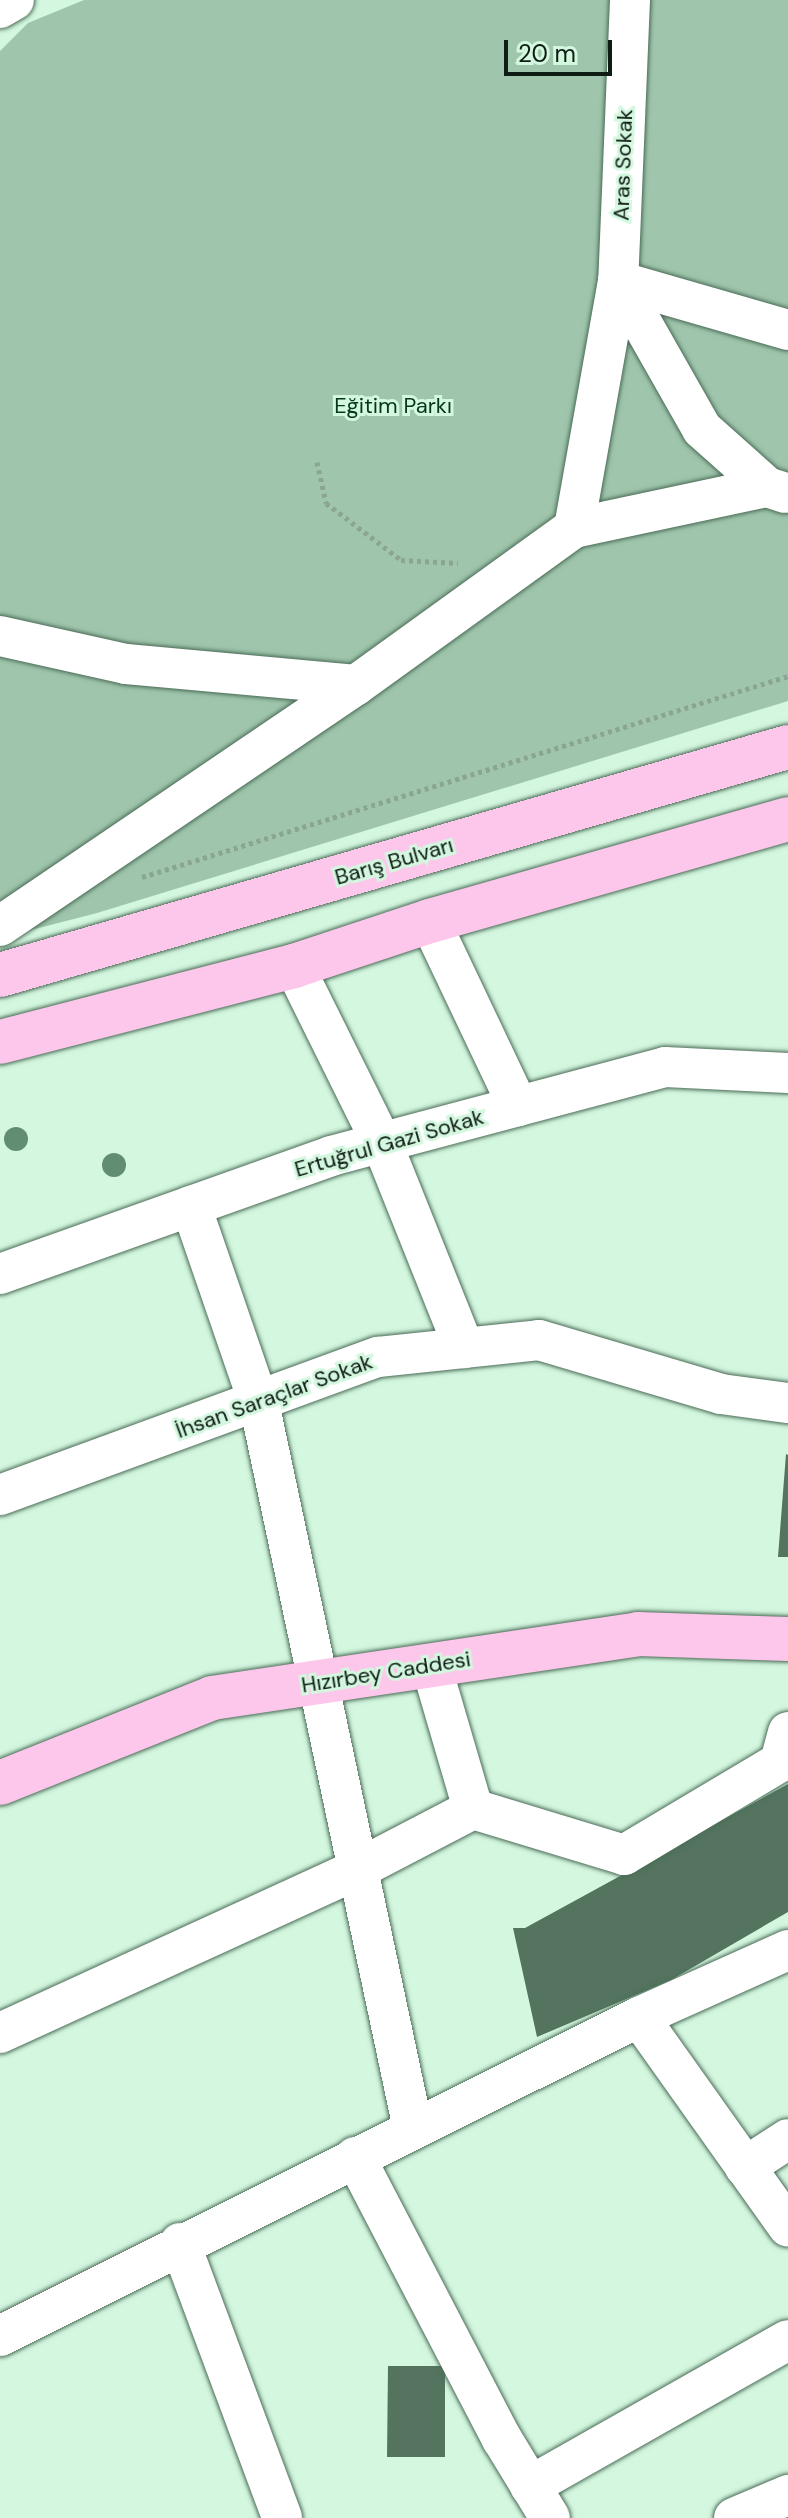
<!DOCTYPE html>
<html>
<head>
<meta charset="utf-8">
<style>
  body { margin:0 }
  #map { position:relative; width:788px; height:2518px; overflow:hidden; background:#d3f7df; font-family:"DM Sans",sans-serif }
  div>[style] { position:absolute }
  .green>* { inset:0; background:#9fc6ad }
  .building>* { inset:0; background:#54745f }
  .path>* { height:5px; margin-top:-2.5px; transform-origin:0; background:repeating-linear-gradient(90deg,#8aa593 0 4px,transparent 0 8px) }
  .roads { filter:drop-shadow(0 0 2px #4b6b57) drop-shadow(0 0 2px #4b6b57) }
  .minor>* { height:40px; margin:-20px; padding:0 20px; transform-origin:20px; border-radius:20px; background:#fff }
  .major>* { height:44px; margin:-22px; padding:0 22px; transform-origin:22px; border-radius:22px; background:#fdc7eb }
  .trees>* { width:24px; height:24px; margin:-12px; border-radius:50%; background:#628d75 }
  span { translate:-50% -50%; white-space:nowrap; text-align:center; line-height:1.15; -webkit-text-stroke:6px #d3f7df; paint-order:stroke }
  .street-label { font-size:22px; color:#0f1c14 }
  .park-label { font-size:22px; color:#06371e }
  .scale { position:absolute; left:504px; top:40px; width:108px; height:36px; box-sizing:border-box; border:4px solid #0f1c14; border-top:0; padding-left:10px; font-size:24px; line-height:28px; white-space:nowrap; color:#0f1c14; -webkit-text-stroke:6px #d3f7df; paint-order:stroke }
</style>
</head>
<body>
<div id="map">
  <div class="green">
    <div style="clip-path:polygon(84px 0,788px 0,788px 701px,97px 913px,0 938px,0 51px,28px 23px)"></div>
  </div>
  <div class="building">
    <div style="clip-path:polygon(786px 1454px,788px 1455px,788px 1557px,778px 1557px)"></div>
    <div style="clip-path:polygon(788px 1784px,788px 1912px,671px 1980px,537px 2037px,513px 1928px,525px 1928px)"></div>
    <div style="clip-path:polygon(388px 2366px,445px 2366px,445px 2457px,387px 2457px)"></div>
  </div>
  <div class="path">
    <div style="left:317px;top:462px;width:42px;rotate:77.6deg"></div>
    <div style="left:326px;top:503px;width:94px;rotate:37.2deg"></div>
    <div style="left:401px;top:560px;width:57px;rotate:3deg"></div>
    <div style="left:142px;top:877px;width:677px;rotate:-17.28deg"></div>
  </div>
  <div class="roads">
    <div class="minor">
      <div style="left:630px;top:0;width:281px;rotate:92.4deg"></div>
      <div style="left:618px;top:281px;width:251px;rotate:100.1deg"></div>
      <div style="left:574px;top:528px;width:197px;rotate:-12deg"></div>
      <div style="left:0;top:8px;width:16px;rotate:-30deg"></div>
      <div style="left:618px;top:281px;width:170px;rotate:60.4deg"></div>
      <div style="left:702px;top:429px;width:87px;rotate:41.7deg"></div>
      <div style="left:767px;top:487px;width:19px;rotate:18deg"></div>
      <div style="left:618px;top:281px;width:177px;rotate:16.1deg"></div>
      <div style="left:0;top:636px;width:129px;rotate:12.5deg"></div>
      <div style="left:126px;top:664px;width:231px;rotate:5.2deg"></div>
      <div style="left:430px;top:921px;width:205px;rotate:64.6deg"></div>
      <div style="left:0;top:926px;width:430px;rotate:-34.1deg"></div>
      <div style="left:356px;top:685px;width:269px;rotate:-35.8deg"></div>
      <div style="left:294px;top:966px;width:198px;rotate:63.6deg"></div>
      <div style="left:382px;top:1143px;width:221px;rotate:68.2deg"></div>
      <div style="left:191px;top:1206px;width:208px;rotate:71deg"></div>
      <div style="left:259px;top:1403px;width:742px;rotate:78.02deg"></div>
      <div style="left:0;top:1274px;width:351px;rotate:-19.6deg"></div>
      <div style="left:331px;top:1156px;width:346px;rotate:-14.9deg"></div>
      <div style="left:665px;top:1067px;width:123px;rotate:2.8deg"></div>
      <div style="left:0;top:1495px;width:402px;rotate:-20.1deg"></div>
      <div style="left:378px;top:1357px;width:162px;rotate:-6deg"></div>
      <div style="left:539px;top:1340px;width:190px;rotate:16.5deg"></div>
      <div style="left:721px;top:1394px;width:68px;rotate:7.7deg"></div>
      <div style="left:431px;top:1665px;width:150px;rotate:73.7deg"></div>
      <div style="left:473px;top:1809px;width:158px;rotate:16.9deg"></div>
      <div style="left:624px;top:1855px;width:182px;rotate:-30.8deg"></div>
      <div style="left:780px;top:1762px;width:31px;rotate:-75deg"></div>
      <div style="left:788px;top:1950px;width:163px;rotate:155.8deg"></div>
      <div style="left:639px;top:2017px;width:257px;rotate:54.6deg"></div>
      <div style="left:0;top:2033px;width:392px;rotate:-24.6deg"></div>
      <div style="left:356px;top:1870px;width:132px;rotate:-27.5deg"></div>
      <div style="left:355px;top:2157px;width:318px;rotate:62.5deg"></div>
      <div style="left:502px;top:2439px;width:92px;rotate:58.7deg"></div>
      <div style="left:745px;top:2167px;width:51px;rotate:-33.1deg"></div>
      <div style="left:180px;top:2243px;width:293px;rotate:69.6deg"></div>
      <div style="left:0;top:2336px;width:714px;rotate:-26.53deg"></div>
      <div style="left:530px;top:2486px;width:296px;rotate:-29.5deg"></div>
      <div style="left:734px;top:2518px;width:59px;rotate:-23.1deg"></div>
    </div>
    <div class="major">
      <div style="left:0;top:975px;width:820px;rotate:-16.14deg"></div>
      <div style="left:0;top:1042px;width:304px;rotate:-14.5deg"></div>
      <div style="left:294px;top:966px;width:143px;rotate:-18.3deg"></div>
      <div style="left:430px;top:921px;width:372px;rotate:-15.9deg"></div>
      <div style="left:0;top:1783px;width:228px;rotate:-21.8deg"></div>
      <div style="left:212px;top:1698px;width:431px;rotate:-8.5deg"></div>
      <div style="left:638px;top:1634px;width:150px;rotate:1.9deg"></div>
    </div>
  </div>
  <div class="trees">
    <div style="left:16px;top:1139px"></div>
    <div style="left:114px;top:1165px"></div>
  </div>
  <div class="street-label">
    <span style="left:623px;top:165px;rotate:-88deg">Aras Sokak</span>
    <span style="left:394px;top:861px;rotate:-16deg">Barış Bulvarı</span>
    <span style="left:389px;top:1143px;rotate:-16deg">Ertuğrul Gazi Sokak</span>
    <span style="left:274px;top:1396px;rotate:-20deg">İhsan Saraçlar Sokak</span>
    <span style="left:386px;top:1672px;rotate:-9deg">Hızırbey Caddesi</span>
  </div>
  <div class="park-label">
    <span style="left:393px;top:406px">Eğitim Parkı</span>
  </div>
  <div class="scale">20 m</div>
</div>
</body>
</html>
